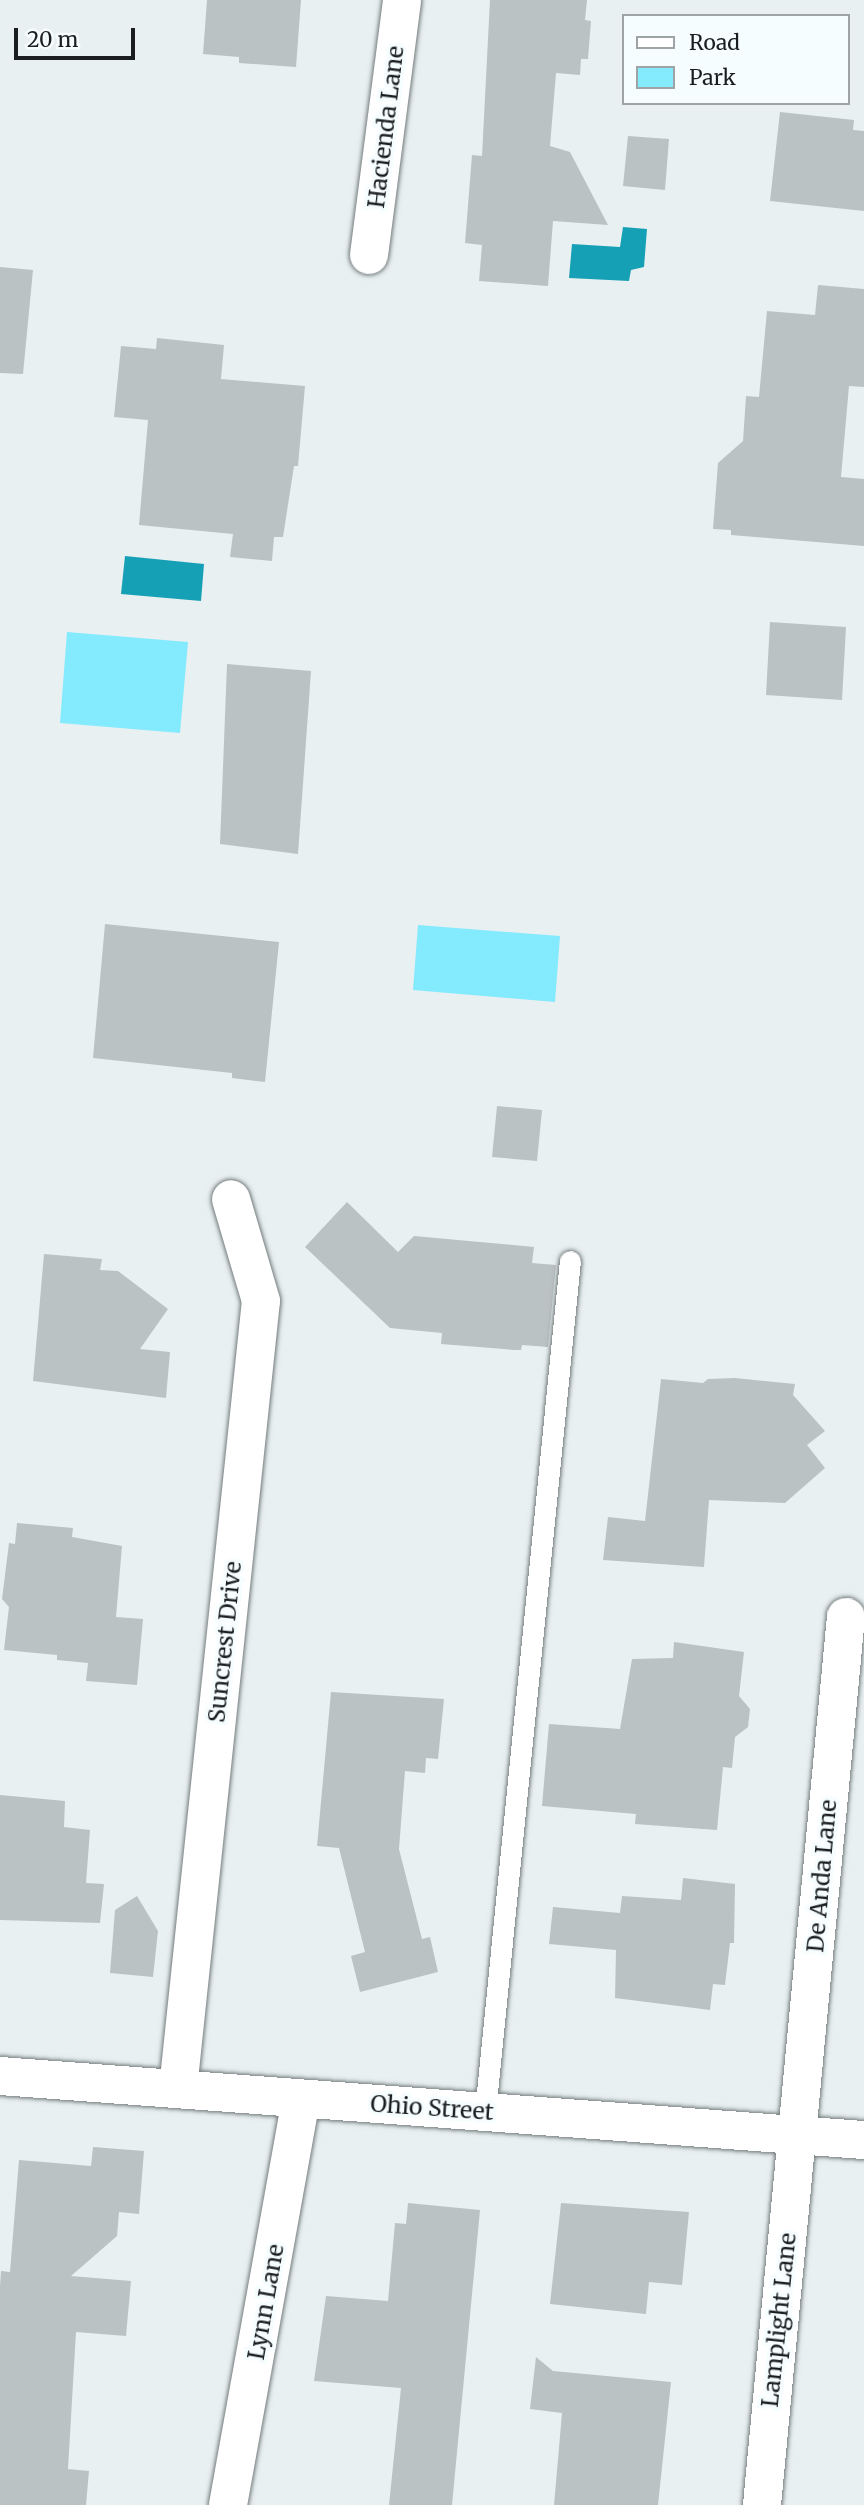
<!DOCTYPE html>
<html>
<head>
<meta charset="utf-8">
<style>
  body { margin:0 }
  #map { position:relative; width:864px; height:2505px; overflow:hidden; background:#e8f0f1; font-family:Merriweather,serif }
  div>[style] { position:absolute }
  .green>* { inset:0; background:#84eafe }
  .water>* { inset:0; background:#16a0b5 }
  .building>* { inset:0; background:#bbc2c4 }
  .roads { filter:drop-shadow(0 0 2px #757c7d) drop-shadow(0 0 2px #757c7d) }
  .service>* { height:21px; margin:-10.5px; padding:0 10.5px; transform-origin:10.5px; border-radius:10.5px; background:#fff }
  .minor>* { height:38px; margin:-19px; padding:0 19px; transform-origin:19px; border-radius:19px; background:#fff }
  span { translate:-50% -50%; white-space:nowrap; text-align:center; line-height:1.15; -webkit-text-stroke:7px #f5fdff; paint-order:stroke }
  .street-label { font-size:23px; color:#1b1e1e }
  .legend { position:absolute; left:622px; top:14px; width:228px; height:91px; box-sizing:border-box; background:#f5fdff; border:2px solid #9ea4a5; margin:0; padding:9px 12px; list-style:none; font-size:21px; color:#1b1e1e }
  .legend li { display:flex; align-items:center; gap:14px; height:35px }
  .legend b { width:35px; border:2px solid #9ea4a5 }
  .scale { position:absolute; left:14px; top:28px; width:121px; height:32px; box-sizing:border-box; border:4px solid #1b1e1e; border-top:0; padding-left:9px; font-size:21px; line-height:24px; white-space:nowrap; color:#1b1e1e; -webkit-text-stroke:5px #f5fdff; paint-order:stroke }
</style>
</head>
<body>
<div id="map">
  <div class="green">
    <div style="clip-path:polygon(67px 632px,188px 642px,180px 733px,60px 723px)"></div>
    <div style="clip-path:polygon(418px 925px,560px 936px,555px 1002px,413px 990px)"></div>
  </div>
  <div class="water">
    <div style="clip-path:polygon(623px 227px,647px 229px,644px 267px,631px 270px,629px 281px,569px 278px,572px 244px,620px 247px)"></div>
    <div style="clip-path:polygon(125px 556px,204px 564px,201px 601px,121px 594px)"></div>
  </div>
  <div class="building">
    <div style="clip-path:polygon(207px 0,301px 0,296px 67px,239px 63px,239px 57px,203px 54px)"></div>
    <div style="clip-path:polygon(490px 0,587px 0,585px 20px,591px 21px,588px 59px,581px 59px,580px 75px,556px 73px,550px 146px,570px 152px,608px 225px,553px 221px,548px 286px,479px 281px,482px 245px,465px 243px,472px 155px,482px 156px)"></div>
    <div style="clip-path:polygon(780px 112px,854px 120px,853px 130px,864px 131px,864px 211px,770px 201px)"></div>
    <div style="clip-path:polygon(628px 136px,669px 139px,665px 190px,623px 186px)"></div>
    <div style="clip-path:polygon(0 267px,33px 270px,23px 374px,0 373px)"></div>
    <div style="clip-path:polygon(818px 285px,864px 289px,864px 387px,849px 386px,841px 477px,864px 479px,864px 546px,731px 535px,731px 530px,713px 529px,718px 463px,743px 441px,746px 396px,759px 397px,767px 311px,815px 315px)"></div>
    <div style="clip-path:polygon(157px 338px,224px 345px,221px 379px,305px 386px,298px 466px,294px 466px,283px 537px,274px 537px,272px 561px,230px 557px,233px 534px,139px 525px,148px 420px,114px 417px,121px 346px,156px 349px)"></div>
    <div style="clip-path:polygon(770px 622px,846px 627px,842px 700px,766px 695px)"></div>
    <div style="clip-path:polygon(227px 664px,311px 671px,298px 854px,220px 844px)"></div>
    <div style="clip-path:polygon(105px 924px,279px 942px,265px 1082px,232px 1078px,232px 1073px,93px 1058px)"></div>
    <div style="clip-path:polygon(497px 1106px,542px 1110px,537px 1161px,492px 1157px)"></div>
    <div style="clip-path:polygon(347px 1202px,398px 1252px,414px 1236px,534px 1247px,532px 1263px,556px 1265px,548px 1347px,522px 1345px,521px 1350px,515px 1350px,441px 1344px,442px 1333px,390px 1328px,305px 1247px)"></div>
    <div style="clip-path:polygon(44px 1254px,102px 1259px,100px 1270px,118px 1271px,168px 1309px,140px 1349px,170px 1352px,166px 1398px,33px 1381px)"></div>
    <div style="clip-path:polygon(735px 1378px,795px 1384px,793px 1395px,825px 1431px,807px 1445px,825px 1468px,785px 1503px,709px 1500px,704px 1567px,603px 1560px,608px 1517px,645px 1521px,661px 1379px,703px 1383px,708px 1379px)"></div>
    <div style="clip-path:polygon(17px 1523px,73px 1528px,72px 1537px,122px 1546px,116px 1617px,143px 1619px,137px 1685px,86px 1681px,88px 1663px,57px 1660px,57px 1655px,4px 1650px,9px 1607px,2px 1599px,9px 1543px,15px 1544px)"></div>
    <div style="clip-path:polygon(674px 1642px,744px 1652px,739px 1696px,750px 1709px,748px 1727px,735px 1737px,732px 1768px,723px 1767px,717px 1830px,635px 1824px,636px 1814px,542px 1806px,549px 1724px,620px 1729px,632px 1659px,673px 1658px)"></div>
    <div style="clip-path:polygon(331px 1692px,444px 1699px,438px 1759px,426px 1758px,425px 1773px,405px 1771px,399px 1849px,422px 1939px,430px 1937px,438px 1972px,360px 1992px,351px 1956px,365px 1952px,339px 1848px,317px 1846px)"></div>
    <div style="clip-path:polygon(0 1795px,65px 1801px,64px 1827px,90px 1830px,86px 1883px,104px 1884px,100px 1923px,0 1920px)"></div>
    <div style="clip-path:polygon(683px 1878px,735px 1884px,734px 1943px,730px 1943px,725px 1985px,713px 1984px,710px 2010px,615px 1998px,616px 1950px,549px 1944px,553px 1907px,620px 1913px,622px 1896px,681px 1900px)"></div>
    <div style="clip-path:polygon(137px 1896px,158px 1931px,153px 1977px,110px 1973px,115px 1910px)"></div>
    <div style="clip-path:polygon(93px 2147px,144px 2151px,139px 2214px,119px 2212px,117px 2236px,71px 2276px,131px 2281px,126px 2336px,76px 2332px,68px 2469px,89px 2471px,86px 2505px,0 2505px,0 2287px,1px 2271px,10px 2272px,19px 2160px,91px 2166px)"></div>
    <div style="clip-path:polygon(408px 2203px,480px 2210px,452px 2505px,389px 2505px,401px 2388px,314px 2381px,326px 2296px,388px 2301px,395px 2223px,406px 2224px)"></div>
    <div style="clip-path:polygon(561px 2203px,689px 2212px,682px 2285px,649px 2282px,646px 2314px,550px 2304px)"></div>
    <div style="clip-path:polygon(536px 2357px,553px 2371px,671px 2382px,658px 2505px,554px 2505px,562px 2413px,530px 2409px)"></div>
  </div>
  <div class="roads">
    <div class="service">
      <div style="left:485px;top:2112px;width:855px;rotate:-84.3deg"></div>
    </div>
    <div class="minor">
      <div style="left:369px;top:255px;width:257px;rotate:-82.6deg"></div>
      <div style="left:0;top:2076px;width:866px;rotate:4.24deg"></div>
      <div style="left:178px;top:2089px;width:792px;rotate:-83.99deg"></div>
      <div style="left:261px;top:1301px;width:106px;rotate:-106.4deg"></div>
      <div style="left:228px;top:2505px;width:413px;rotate:-79.8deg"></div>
      <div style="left:762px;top:2505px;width:892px;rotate:-84.6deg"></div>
    </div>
  </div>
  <div class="street-label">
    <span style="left:386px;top:127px;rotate:-83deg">Hacienda Lane</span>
    <span style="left:225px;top:1642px;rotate:-84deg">Suncrest Drive</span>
    <span style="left:822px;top:1876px;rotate:-85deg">De Anda Lane</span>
    <span style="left:432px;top:2108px;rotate:4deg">Ohio Street</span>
    <span style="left:266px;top:2302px;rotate:-80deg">Lynn Lane</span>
    <span style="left:779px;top:2320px;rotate:-84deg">Lamplight Lane</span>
  </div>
  <ul class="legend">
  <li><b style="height:9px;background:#fff"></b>Road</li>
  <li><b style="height:19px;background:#84eafe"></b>Park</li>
  </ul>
  <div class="scale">20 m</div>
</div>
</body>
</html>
